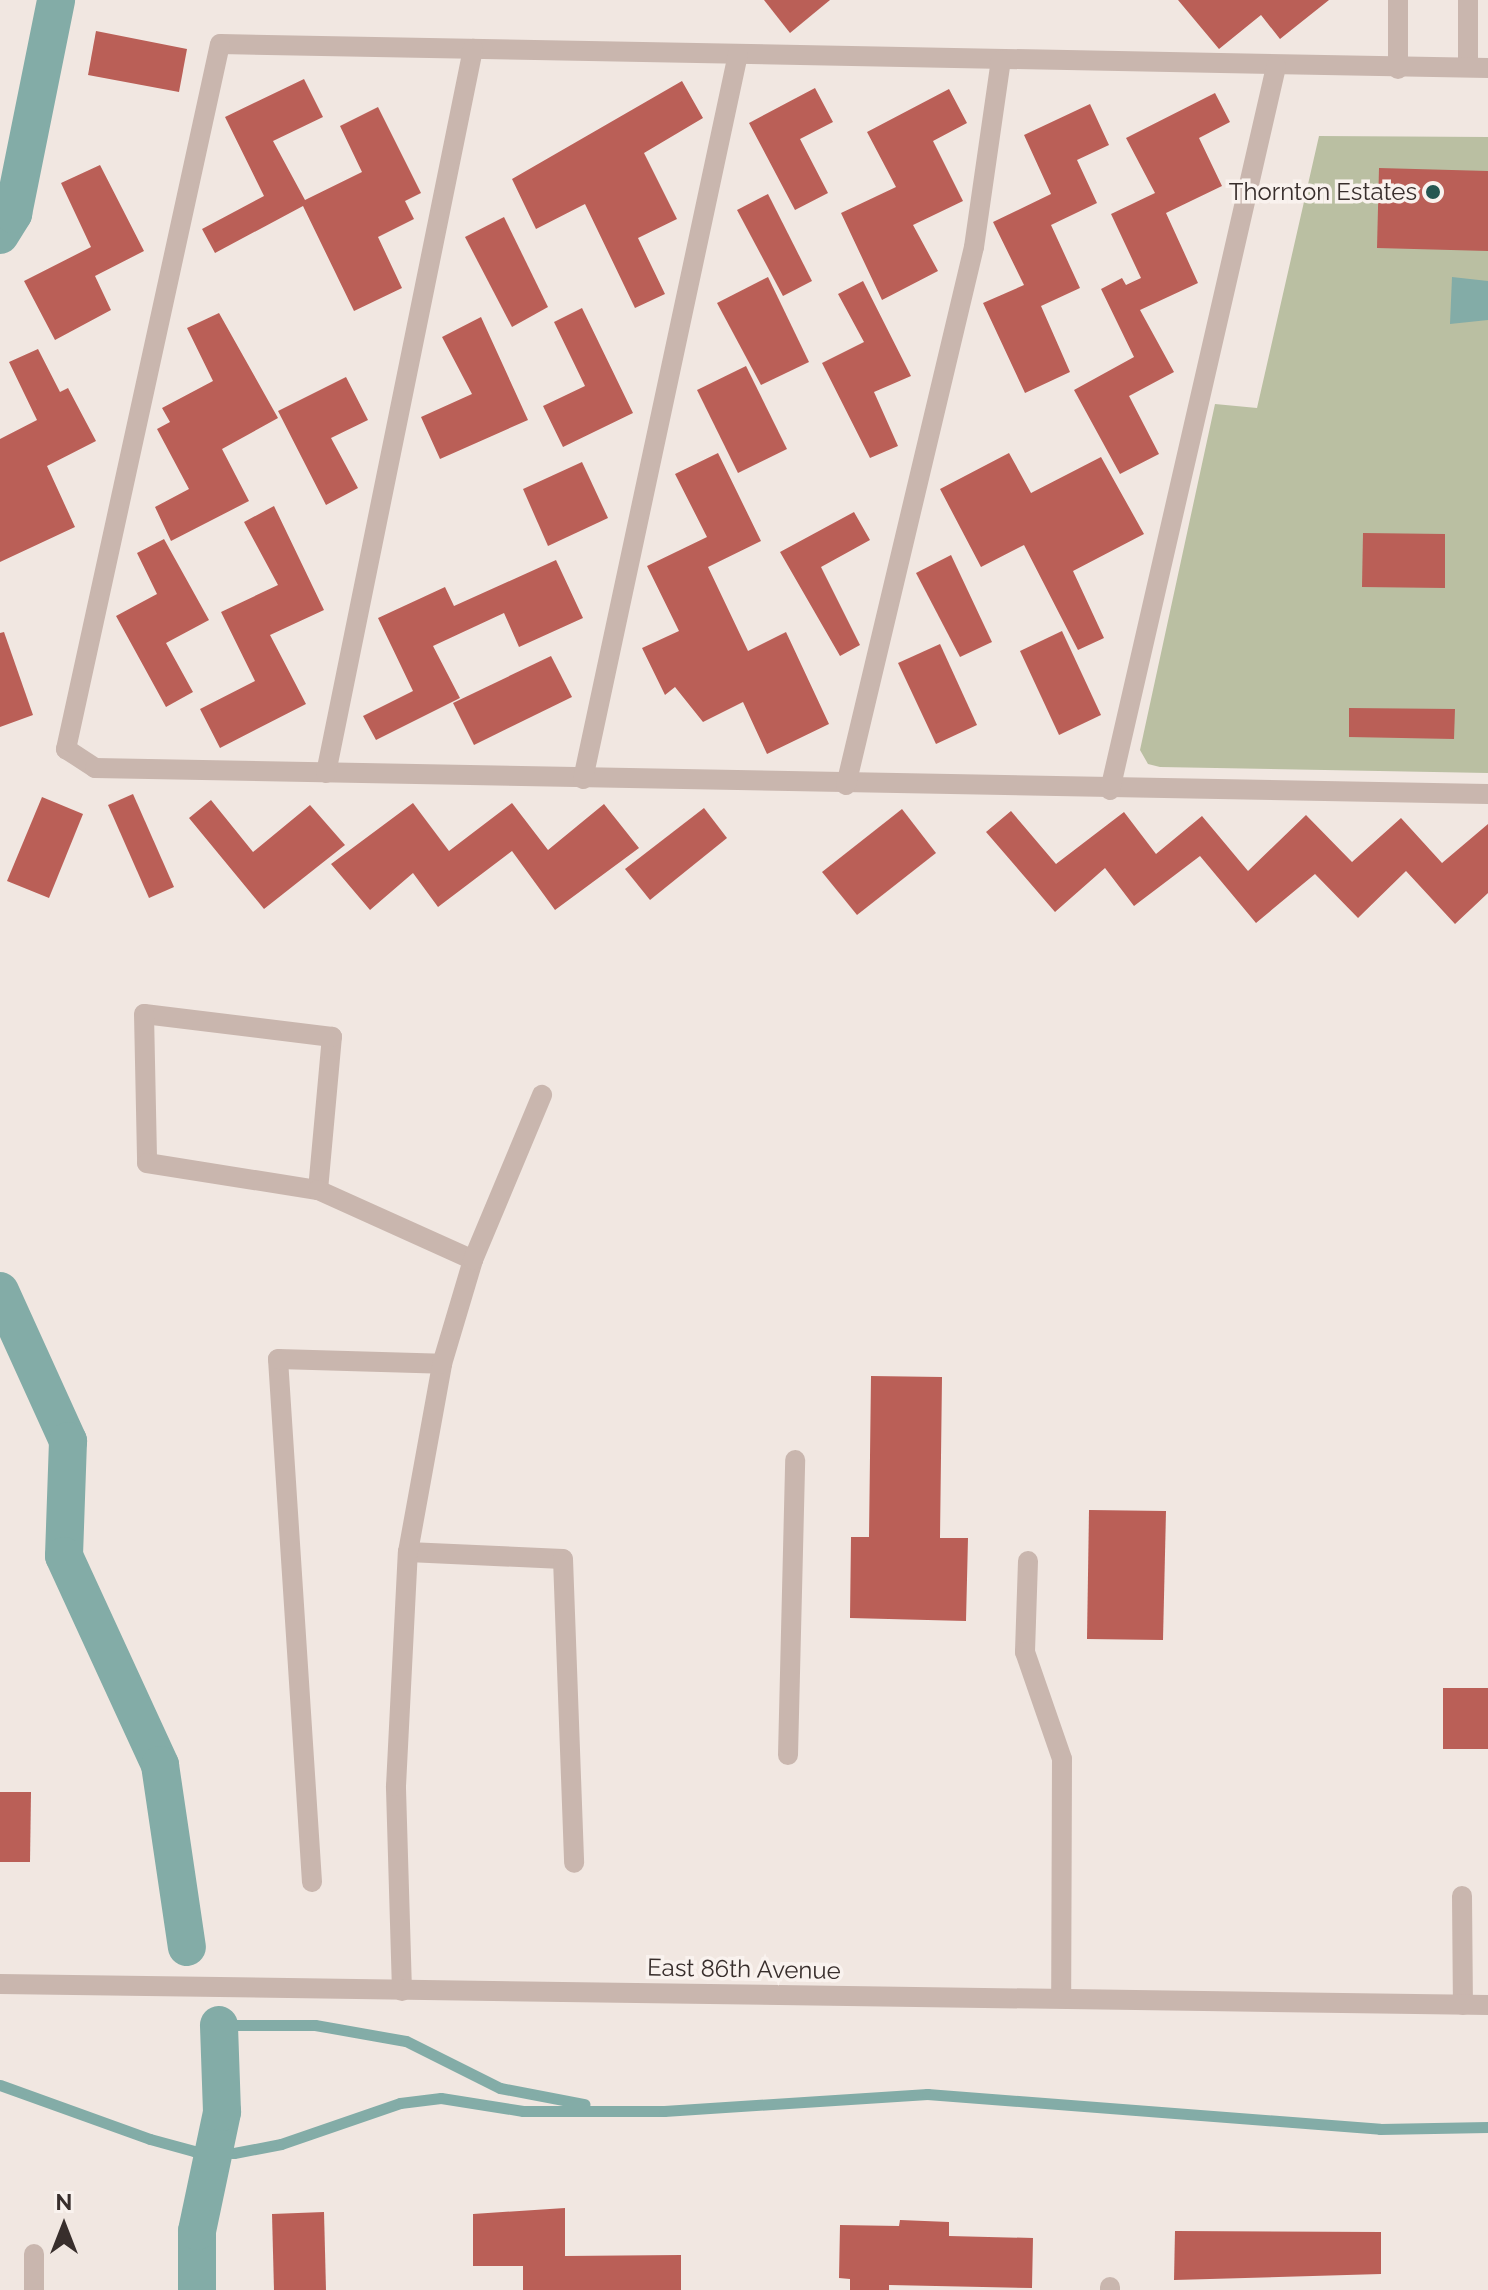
<!DOCTYPE html>
<html>
<head>
<meta charset="utf-8">
<style>
  body { margin:0 }
  #map { position:relative; width:1488px; height:2290px; overflow:hidden; background:#f1e7e1; font-family:Raleway,sans-serif }
  div>[style] { position:absolute }
  .green>* { inset:0; background:#babfa2 }
  .water>* { inset:0; background:#83aca7 }
  .stream>* { height:11px; margin:-5.5px; padding:0 5.5px; transform-origin:5.5px; border-radius:5.5px; background:#83aca7 }
  .canal>* { height:38px; margin:-19px; padding:0 19px; transform-origin:19px; border-radius:19px; background:#83aca7 }
  .building>* { inset:0; background:#ba5f57 }
  .service>* { height:20px; margin:-10px; padding:0 10px; transform-origin:10px; border-radius:10px; background:#c9b6ae }
  .minor>* { height:20px; margin:-10px; padding:0 10px; transform-origin:10px; border-radius:10px; background:#c9b6ae }
  .dots>* { width:22px; height:22px; translate:-50% -50%; box-sizing:border-box; border:4px solid #f9f2ee; border-radius:50% }
  span { translate:-50% -50%; white-space:nowrap; text-align:center; line-height:1.15; -webkit-text-stroke:7px #f9f2ee; paint-order:stroke }
  .poi-label { font-size:24px; color:#382e2c }
  .right { translate:-100% -50%; text-align:right }
  .street-label { font-size:24px; color:#382e2c }
  .north { position:absolute; left:24px; top:2186px; width:80px; height:80px; -webkit-text-stroke:6px #f9f2ee; paint-order:stroke; rotate:0deg; font-size:22px; font-weight:700; line-height:32px; text-align:center; color:#382e2c }
  .north::after { content:''; display:block; margin:auto; width:28px; height:36px; background:#382e2c; clip-path:polygon(50% 0,100% 100%,50% 72%,0 100%) }
</style>
</head>
<body>
<div id="map">
  <div class="green">
    <div style="clip-path:polygon(1319px 136px,1488px 137px,1488px 773px,1160px 767px,1148px 764px,1140px 750px,1215px 404px,1257px 408px)"></div>
  </div>
  <div class="water">
    <div style="clip-path:polygon(1452px 277px,1488px 281px,1488px 320px,1450px 324px)"></div>
  </div>
  <div class="stream">
    <div style="left:219px;top:2025px;width:96px"></div>
    <div style="left:315px;top:2025px;width:92px;rotate:10deg"></div>
    <div style="left:406px;top:2041px;width:105px;rotate:26.6deg"></div>
    <div style="left:500px;top:2088px;width:86px;rotate:10.8deg"></div>
    <div style="left:0;top:2085px;width:159px;rotate:19.8deg"></div>
    <div style="left:150px;top:2139px;width:46px;rotate:15.3deg"></div>
    <div style="left:194px;top:2151px;width:40px;rotate:2.9deg"></div>
    <div style="left:234px;top:2153px;width:48px;rotate:-10.8deg"></div>
    <div style="left:281px;top:2144px;width:126px;rotate:-19deg"></div>
    <div style="left:400px;top:2103px;width:41px;rotate:-7deg"></div>
    <div style="left:441px;top:2098px;width:83px;rotate:9deg"></div>
    <div style="left:523px;top:2111px;width:141px"></div>
    <div style="left:664px;top:2111px;width:264px;rotate:-3.7deg"></div>
    <div style="left:927px;top:2094px;width:454px;rotate:4.4deg"></div>
    <div style="left:1380px;top:2129px;width:108px;rotate:-1.1deg"></div>
  </div>
  <div class="canal">
    <div style="left:0;top:235px;width:25px;rotate:-58deg"></div>
    <div style="left:13px;top:214px;width:218px;rotate:-78.6deg"></div>
    <div style="left:0;top:1291px;width:165px;rotate:65.6deg"></div>
    <div style="left:68px;top:1441px;width:115px;rotate:92deg"></div>
    <div style="left:64px;top:1556px;width:230px;rotate:65.3deg"></div>
    <div style="left:160px;top:1765px;width:184px;rotate:81.6deg"></div>
    <div style="left:197px;top:2290px;width:59px;rotate:-90deg"></div>
    <div style="left:197px;top:2231px;width:122px;rotate:-78.1deg"></div>
    <div style="left:222px;top:2112px;width:87px;rotate:-92deg"></div>
  </div>
  <div class="building">
    <div style="clip-path:polygon(764px 0,830px 0,790px 33px)"></div>
    <div style="clip-path:polygon(1178px 0,1329px 0,1280px 39px,1261px 15px,1219px 49px)"></div>
    <div style="clip-path:polygon(96px 31px,187px 49px,179px 92px,88px 75px)"></div>
    <div style="clip-path:polygon(304px 79px,323px 117px,273px 141px,305px 200px,362px 172px,340px 126px,378px 107px,421px 193px,405px 201px,414px 219px,378px 237px,402px 288px,354px 311px,303px 206px,215px 253px,202px 229px,264px 196px,225px 117px)"></div>
    <div style="clip-path:polygon(682px 81px,703px 118px,644px 153px,677px 219px,638px 238px,665px 294px,635px 308px,585px 204px,536px 229px,512px 179px)"></div>
    <div style="clip-path:polygon(815px 88px,833px 122px,800px 139px,828px 193px,795px 210px,749px 123px)"></div>
    <div style="clip-path:polygon(949px 89px,967px 123px,933px 141px,963px 201px,913px 225px,938px 271px,882px 300px,841px 213px,896px 187px,867px 132px)"></div>
    <div style="clip-path:polygon(1215px 93px,1230px 122px,1199px 138px,1222px 186px,1166px 213px,1198px 283px,1140px 310px,1174px 372px,1129px 396px,1159px 454px,1120px 474px,1074px 390px,1134px 357px,1101px 289px,1122px 278px,1126px 285px,1141px 278px,1111px 214px,1155px 193px,1126px 138px)"></div>
    <div style="clip-path:polygon(1090px 104px,1109px 145px,1077px 160px,1097px 203px,1051px 225px,1080px 288px,1041px 306px,1070px 372px,1025px 393px,983px 303px,1024px 285px,993px 222px,1051px 194px,1024px 135px)"></div>
    <div style="clip-path:polygon(100px 165px,144px 251px,95px 276px,111px 310px,55px 340px,24px 281px,91px 247px,61px 183px)"></div>
    <div style="clip-path:polygon(1379px 168px,1488px 171px,1488px 251px,1377px 248px)"></div>
    <div style="clip-path:polygon(768px 194px,812px 281px,783px 296px,737px 210px)"></div>
    <div style="clip-path:polygon(504px 217px,548px 307px,512px 327px,465px 237px)"></div>
    <div style="clip-path:polygon(768px 277px,809px 362px,761px 385px,717px 303px)"></div>
    <div style="clip-path:polygon(863px 281px,911px 376px,874px 392px,898px 446px,870px 458px,822px 363px,864px 342px,838px 294px)"></div>
    <div style="clip-path:polygon(582px 308px,633px 413px,563px 447px,543px 406px,585px 386px,554px 322px)"></div>
    <div style="clip-path:polygon(219px 313px,278px 418px,222px 449px,249px 501px,171px 541px,155px 507px,189px 489px,157px 429px,170px 422px,162px 408px,213px 381px,187px 328px)"></div>
    <div style="clip-path:polygon(481px 317px,528px 420px,440px 459px,421px 417px,472px 394px,442px 337px)"></div>
    <div style="clip-path:polygon(38px 349px,60px 392px,68px 388px,96px 441px,47px 466px,75px 527px,0 562px,0 439px,37px 420px,9px 362px)"></div>
    <div style="clip-path:polygon(746px 366px,787px 449px,738px 473px,697px 390px)"></div>
    <div style="clip-path:polygon(346px 377px,368px 420px,331px 438px,358px 488px,326px 505px,278px 411px)"></div>
    <div style="clip-path:polygon(718px 453px,761px 541px,708px 567px,748px 651px,786px 632px,829px 724px,767px 754px,743px 702px,703px 722px,675px 687px,665px 695px,642px 648px,679px 631px,647px 566px,707px 537px,675px 474px)"></div>
    <div style="clip-path:polygon(1009px 453px,1031px 493px,1101px 457px,1144px 534px,1073px 571px,1104px 638px,1078px 650px,1024px 545px,981px 567px,940px 489px)"></div>
    <div style="clip-path:polygon(582px 462px,608px 518px,548px 546px,523px 489px)"></div>
    <div style="clip-path:polygon(274px 506px,324px 610px,270px 635px,306px 704px,220px 748px,200px 709px,255px 681px,221px 612px,278px 585px,244px 522px)"></div>
    <div style="clip-path:polygon(854px 512px,870px 540px,821px 567px,860px 645px,840px 656px,780px 552px)"></div>
    <div style="clip-path:polygon(1363px 533px,1445px 534px,1445px 588px,1362px 587px)"></div>
    <div style="clip-path:polygon(164px 539px,209px 620px,166px 643px,193px 692px,166px 707px,116px 616px,157px 594px,137px 553px)"></div>
    <div style="clip-path:polygon(951px 555px,992px 642px,960px 657px,916px 573px)"></div>
    <div style="clip-path:polygon(556px 560px,583px 618px,519px 647px,504px 613px,433px 646px,460px 698px,376px 740px,363px 716px,413px 691px,378px 618px,445px 587px,454px 606px)"></div>
    <div style="clip-path:polygon(1062px 631px,1101px 715px,1059px 735px,1020px 651px)"></div>
    <div style="clip-path:polygon(4px 632px,33px 715px,0 727px,0 633px)"></div>
    <div style="clip-path:polygon(940px 644px,977px 725px,936px 744px,898px 663px)"></div>
    <div style="clip-path:polygon(551px 656px,572px 697px,474px 745px,453px 703px)"></div>
    <div style="clip-path:polygon(1349px 708px,1455px 709px,1454px 739px,1349px 737px)"></div>
    <div style="clip-path:polygon(133px 794px,174px 887px,149px 898px,108px 805px)"></div>
    <div style="clip-path:polygon(42px 797px,83px 814px,49px 898px,7px 881px)"></div>
    <div style="clip-path:polygon(211px 800px,253px 852px,310px 805px,345px 845px,264px 909px,189px 818px)"></div>
    <div style="clip-path:polygon(413px 803px,449px 851px,512px 803px,548px 850px,604px 804px,639px 848px,555px 910px,512px 851px,438px 907px,413px 873px,370px 910px,331px 864px)"></div>
    <div style="clip-path:polygon(704px 808px,727px 838px,650px 900px,625px 869px)"></div>
    <div style="clip-path:polygon(902px 809px,936px 853px,857px 915px,822px 872px)"></div>
    <div style="clip-path:polygon(1011px 811px,1056px 864px,1124px 812px,1156px 854px,1202px 816px,1248px 871px,1306px 815px,1352px 862px,1401px 818px,1442px 863px,1488px 824px,1488px 893px,1455px 924px,1406px 871px,1358px 918px,1315px 874px,1256px 923px,1200px 856px,1134px 906px,1105px 868px,1055px 912px,986px 832px)"></div>
    <div style="clip-path:polygon(871px 1376px,942px 1377px,940px 1538px,968px 1538px,966px 1621px,850px 1618px,851px 1537px,869px 1537px)"></div>
    <div style="clip-path:polygon(1089px 1510px,1166px 1511px,1163px 1640px,1087px 1639px)"></div>
    <div style="clip-path:polygon(1443px 1688px,1488px 1688px,1488px 1749px,1443px 1749px)"></div>
    <div style="clip-path:polygon(0 1792px,31px 1792px,30px 1862px,0 1862px)"></div>
    <div style="clip-path:polygon(565px 2208px,565px 2256px,681px 2255px,681px 2290px,523px 2290px,523px 2266px,473px 2266px,473px 2214px)"></div>
    <div style="clip-path:polygon(324px 2212px,326px 2290px,274px 2290px,272px 2214px)"></div>
    <div style="clip-path:polygon(900px 2220px,949px 2222px,949px 2236px,1033px 2238px,1032px 2288px,889px 2285px,889px 2290px,850px 2290px,850px 2279px,839px 2278px,840px 2225px,899px 2226px)"></div>
    <div style="clip-path:polygon(1175px 2231px,1381px 2232px,1381px 2274px,1174px 2280px)"></div>
  </div>
  <div class="service">
    <div style="left:318px;top:1190px;width:154px;rotate:-84.8deg"></div>
    <div style="left:332px;top:1037px;width:189px;rotate:-173deg"></div>
    <div style="left:144px;top:1014px;width:149px;rotate:88.8deg"></div>
    <div style="left:147px;top:1163px;width:173px;rotate:9deg"></div>
    <div style="left:318px;top:1190px;width:170px;rotate:24.3deg"></div>
    <div style="left:408px;top:1552px;width:155px;rotate:2.6deg"></div>
    <div style="left:563px;top:1559px;width:304px;rotate:87.9deg"></div>
    <div style="left:1028px;top:1561px;width:91px;rotate:91.9deg"></div>
    <div style="left:1025px;top:1652px;width:113px;rotate:70.9deg"></div>
    <div style="left:1062px;top:1759px;width:239px;rotate:90.2deg"></div>
    <div style="left:788px;top:1755px;width:295px;rotate:-88.6deg"></div>
    <div style="left:312px;top:1882px;width:524px;rotate:-93.72deg"></div>
    <div style="left:278px;top:1359px;width:164px;rotate:1.7deg"></div>
    <div style="left:402px;top:1991px;width:205px;rotate:-91.7deg"></div>
    <div style="left:396px;top:1786px;width:234px;rotate:-87.1deg"></div>
    <div style="left:408px;top:1552px;width:191px;rotate:-79.7deg"></div>
    <div style="left:442px;top:1364px;width:109px;rotate:-73.4deg"></div>
    <div style="left:473px;top:1260px;width:179px;rotate:-67.3deg"></div>
  </div>
  <div class="minor">
    <div style="left:1468px;top:0;width:67px;rotate:90deg"></div>
    <div style="left:1488px;top:68px;width:1268px;rotate:-178.92deg"></div>
    <div style="left:220px;top:44px;width:722px;rotate:102.32deg"></div>
    <div style="left:66px;top:749px;width:35px;rotate:33deg"></div>
    <div style="left:95px;top:768px;width:1393px;rotate:1.07deg"></div>
    <div style="left:1398px;top:69px;width:69px;rotate:-90deg"></div>
    <div style="left:326px;top:773px;width:739px;rotate:-78.52deg"></div>
    <div style="left:583px;top:779px;width:741px;rotate:-77.93deg"></div>
    <div style="left:846px;top:785px;width:553px;rotate:-76.62deg"></div>
    <div style="left:974px;top:247px;width:189px;rotate:-81.8deg"></div>
    <div style="left:1110px;top:790px;width:742px;rotate:-77.07deg"></div>
    <div style="left:1462px;top:1896px;width:109px;rotate:89.5deg"></div>
    <div style="left:0;top:1984px;width:1488px;rotate:0.81deg"></div>
    <div style="left:34px;top:2290px;width:36px;rotate:-90deg"></div>
    <div style="left:1110px;top:2290px;width:3px;rotate:-90deg"></div>
  </div>
  <div class="dots">
    <div style="left:1433px;top:192px;background:#255651"></div>
  </div>
  <div class="poi-label">
    <span class="right" style="left:1417px;top:192px">Thornton Estates</span>
  </div>
  <div class="street-label">
    <span style="left:744px;top:1969px;rotate:1deg">East 86th Avenue</span>
  </div>
  <div class="north">N</div>
</div>
</body>
</html>
